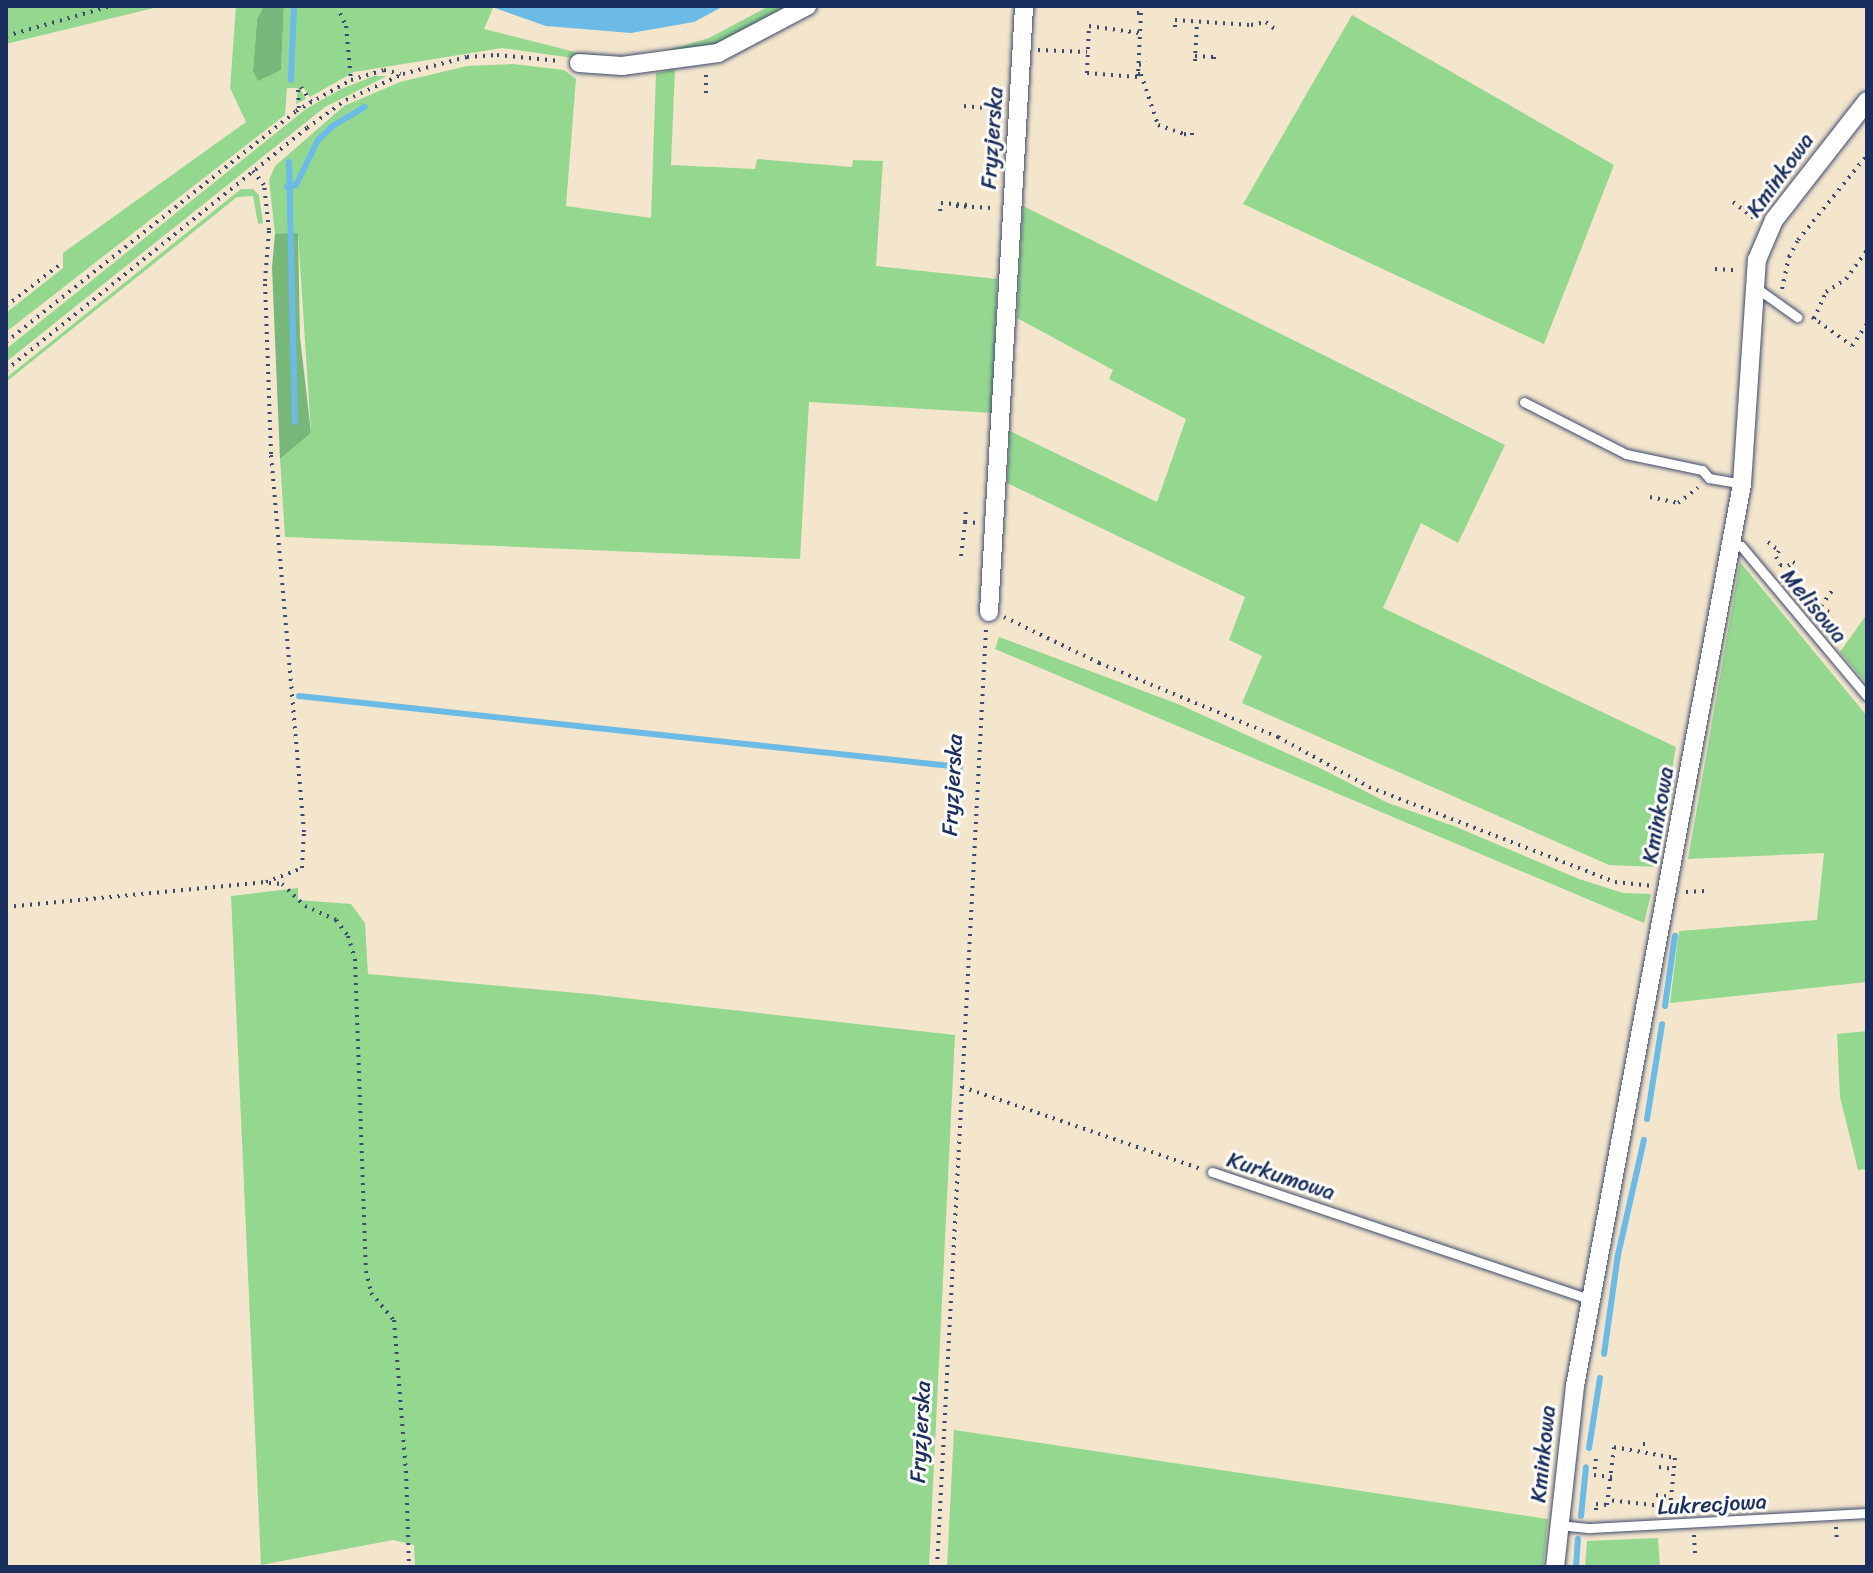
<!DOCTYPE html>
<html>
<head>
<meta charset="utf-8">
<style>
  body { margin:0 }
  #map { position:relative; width:1873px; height:1573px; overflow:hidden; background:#f4e6cd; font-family:Sriracha,sans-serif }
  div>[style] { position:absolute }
  .green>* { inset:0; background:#94d890 }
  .forest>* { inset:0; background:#77b87a }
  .water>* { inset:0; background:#6cbae6 }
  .stream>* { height:6px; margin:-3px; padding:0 3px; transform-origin:3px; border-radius:3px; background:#6cbae6 }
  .path>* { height:4px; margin-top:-2px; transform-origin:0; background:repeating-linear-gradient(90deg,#3c4a6f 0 2px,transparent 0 8px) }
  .roads { filter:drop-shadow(0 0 2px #3c4a6f) drop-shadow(0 0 2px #3c4a6f) }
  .lane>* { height:9px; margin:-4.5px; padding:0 4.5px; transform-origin:4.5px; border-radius:4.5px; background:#fff }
  .street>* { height:18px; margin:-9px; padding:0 9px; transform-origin:9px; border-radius:9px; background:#fff }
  span { translate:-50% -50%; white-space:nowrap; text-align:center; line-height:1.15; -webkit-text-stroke:6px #fdfcf7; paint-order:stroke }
  .street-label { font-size:22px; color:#1b2f5e }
  .frame { position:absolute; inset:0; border:8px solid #1b2f5e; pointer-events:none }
</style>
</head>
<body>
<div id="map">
  <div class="green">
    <div style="clip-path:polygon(6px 6px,162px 6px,6px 44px)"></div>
    <div style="clip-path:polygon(236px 6px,264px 6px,257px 19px,253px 71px,281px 70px,284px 6px,489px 6px,493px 8px,484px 29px,579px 53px,608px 56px,587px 60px,502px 48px,354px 72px,310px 97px,302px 86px,300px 89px,306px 99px,296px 104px,298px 88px,287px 88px,285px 115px,6px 332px,6px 313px,63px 268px,63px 253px,246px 122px,230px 88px)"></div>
    <div style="clip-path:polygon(769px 6px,792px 6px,716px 46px,662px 52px,709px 38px)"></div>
    <div style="clip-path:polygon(1352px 15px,1614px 165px,1544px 344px,1243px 204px)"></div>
    <div style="clip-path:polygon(513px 64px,564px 70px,576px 79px,566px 206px,651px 218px,656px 73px,675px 69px,671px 165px,755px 169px,757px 159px,852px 167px,853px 160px,883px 161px,876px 266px,997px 279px,993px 413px,809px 402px,800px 559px,285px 537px,280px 459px,311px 433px,298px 234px,275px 234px,269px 180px,275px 166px,344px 106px,400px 82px,467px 66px)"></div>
    <div style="clip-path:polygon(374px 76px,387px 76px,325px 107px,6px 362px,6px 349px,306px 109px,341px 89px)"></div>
    <div style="clip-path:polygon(241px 189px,253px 189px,259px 195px,263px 223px,258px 224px,253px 196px,237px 197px,6px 382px,6px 378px)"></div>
    <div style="clip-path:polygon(1023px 206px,1505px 445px,1458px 543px,1421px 523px,1383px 608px,1676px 747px,1655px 867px,1609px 865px,1242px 703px,1262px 656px,1229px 640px,1245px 597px,1007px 483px,1010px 431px,1157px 502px,1186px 419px,1109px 379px,1113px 370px,1017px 318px)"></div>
    <div style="clip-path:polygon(1740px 562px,1867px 716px,1867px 982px,1670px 1003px,1679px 931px,1817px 920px,1824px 853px,1688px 859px)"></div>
    <div style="clip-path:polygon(1867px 614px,1867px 684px,1840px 652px)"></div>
    <div style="clip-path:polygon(999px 637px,1178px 704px,1322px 769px,1388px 803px,1454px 826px,1579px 879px,1623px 893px,1651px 894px,1644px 923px,995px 649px)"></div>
    <div style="clip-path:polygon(298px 888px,298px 900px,351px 904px,365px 923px,368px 974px,589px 994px,955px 1035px,929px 1567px,415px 1567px,414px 1545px,393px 1540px,261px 1565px,231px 896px)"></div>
    <div style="clip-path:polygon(1867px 1031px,1867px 1169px,1858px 1170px,1840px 1097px,1837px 1034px)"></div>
    <div style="clip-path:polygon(954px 1430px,1548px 1519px,1543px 1567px,947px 1567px)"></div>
    <div style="clip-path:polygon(1658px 1538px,1660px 1567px,1585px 1567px,1587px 1541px)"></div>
  </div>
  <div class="forest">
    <div style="clip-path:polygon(264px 6px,284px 6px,281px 70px,258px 81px,253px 71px,257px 19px)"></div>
    <div style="clip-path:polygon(298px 233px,300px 337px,311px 433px,280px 459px,272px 267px,275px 234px)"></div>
  </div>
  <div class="water">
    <div style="clip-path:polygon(489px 6px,724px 6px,694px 22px,631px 33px,546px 26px)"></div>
  </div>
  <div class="stream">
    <div style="left:291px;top:80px;width:74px;rotate:-87.7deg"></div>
    <div style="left:289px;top:162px;width:260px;rotate:88.7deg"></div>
    <div style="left:287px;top:187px;width:9px;rotate:-13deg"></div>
    <div style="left:296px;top:185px;width:50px;rotate:-63.9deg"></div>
    <div style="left:318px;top:140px;width:21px;rotate:-43deg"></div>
    <div style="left:333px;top:126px;width:37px;rotate:-31deg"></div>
    <div style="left:299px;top:696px;width:665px;rotate:6.13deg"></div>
    <div style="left:1665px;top:1006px;width:71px;rotate:-81.9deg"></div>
    <div style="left:1647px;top:1119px;width:96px;rotate:-81deg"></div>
    <div style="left:1604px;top:1354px;width:100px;rotate:-82deg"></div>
    <div style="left:1618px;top:1255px;width:118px;rotate:-77.3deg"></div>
    <div style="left:1589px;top:1448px;width:71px;rotate:-81.1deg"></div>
    <div style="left:1581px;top:1516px;width:49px;rotate:-84.2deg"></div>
    <div style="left:1576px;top:1567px;width:28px;rotate:-86deg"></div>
  </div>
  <div class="path">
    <div style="left:337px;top:6px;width:22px;rotate:66deg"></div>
    <div style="left:346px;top:26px;width:54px;rotate:84.7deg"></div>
    <div style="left:1137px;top:13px;width:4px"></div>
    <div style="left:1141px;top:13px;width:61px;rotate:92.8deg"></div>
    <div style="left:1138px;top:74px;width:3px"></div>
    <div style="left:1141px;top:74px;width:54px;rotate:71.6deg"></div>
    <div style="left:1158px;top:125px;width:28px;rotate:19deg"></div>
    <div style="left:1184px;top:134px;width:8px;rotate:7deg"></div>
    <div style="left:1192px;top:135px;width:4px;rotate:-90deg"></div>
    <div style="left:1175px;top:27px;width:7px;rotate:-90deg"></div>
    <div style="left:1175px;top:20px;width:76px;rotate:3.8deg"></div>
    <div style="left:1251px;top:25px;width:15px;rotate:-11deg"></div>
    <div style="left:1266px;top:22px;width:13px;rotate:39deg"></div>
    <div style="left:6px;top:36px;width:109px;rotate:-15.9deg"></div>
    <div style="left:1038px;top:50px;width:49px;rotate:2.3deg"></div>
    <div style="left:1195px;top:56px;width:19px;rotate:3deg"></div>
    <div style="left:1214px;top:57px;width:5px;rotate:90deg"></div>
    <div style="left:1195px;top:61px;width:40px;rotate:-87.1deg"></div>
    <div style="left:1139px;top:65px;width:8px;rotate:-14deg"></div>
    <div style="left:1138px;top:74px;width:3px;rotate:108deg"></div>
    <div style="left:1137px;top:77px;width:50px;rotate:-175.4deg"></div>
    <div style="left:1087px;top:73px;width:47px;rotate:-87.6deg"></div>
    <div style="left:1089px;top:26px;width:51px;rotate:7.8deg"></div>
    <div style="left:301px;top:87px;width:18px;rotate:56deg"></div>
    <div style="left:298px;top:90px;width:19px;rotate:87deg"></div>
    <div style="left:706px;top:93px;width:21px;rotate:-90deg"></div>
    <div style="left:964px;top:106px;width:36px;rotate:5deg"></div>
    <div style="left:1733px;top:202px;width:29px;rotate:38deg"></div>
    <div style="left:956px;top:206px;width:37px;rotate:3deg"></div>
    <div style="left:940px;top:211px;width:8px;rotate:-83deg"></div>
    <div style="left:941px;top:203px;width:27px;rotate:4deg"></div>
    <div style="left:1715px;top:269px;width:22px;rotate:3deg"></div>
    <div style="left:1782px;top:289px;width:33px;rotate:-78deg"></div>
    <div style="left:1789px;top:257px;width:19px;rotate:-62deg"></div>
    <div style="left:1798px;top:240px;width:109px;rotate:-50.9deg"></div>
    <div style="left:6px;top:306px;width:66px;rotate:-37.6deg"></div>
    <div style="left:1812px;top:317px;width:49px;rotate:35.9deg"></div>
    <div style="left:1852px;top:346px;width:27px;rotate:-56deg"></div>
    <div style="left:1814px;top:319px;width:30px;rotate:-66deg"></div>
    <div style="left:1826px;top:292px;width:24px;rotate:-33deg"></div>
    <div style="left:1846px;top:279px;width:36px;rotate:-54deg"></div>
    <div style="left:6px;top:342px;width:371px;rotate:-38.5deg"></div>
    <div style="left:296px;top:111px;width:63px;rotate:-29.4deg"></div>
    <div style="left:351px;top:80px;width:34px;rotate:-17deg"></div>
    <div style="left:384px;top:70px;width:17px;rotate:13deg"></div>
    <div style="left:6px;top:370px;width:386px;rotate:-38.8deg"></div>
    <div style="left:307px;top:128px;width:48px;rotate:-35.7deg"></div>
    <div style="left:346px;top:100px;width:63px;rotate:-24.5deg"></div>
    <div style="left:403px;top:74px;width:66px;rotate:-14.9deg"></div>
    <div style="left:467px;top:57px;width:30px;rotate:-4deg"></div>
    <div style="left:497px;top:55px;width:63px;rotate:5.4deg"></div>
    <div style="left:1650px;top:497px;width:29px;rotate:12deg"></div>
    <div style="left:1678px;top:503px;width:25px;rotate:-37deg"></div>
    <div style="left:965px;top:522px;width:14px;rotate:-86deg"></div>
    <div style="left:1768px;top:542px;width:14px;rotate:39deg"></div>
    <div style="left:1779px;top:551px;width:7px;rotate:117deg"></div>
    <div style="left:1776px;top:557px;width:9px;rotate:63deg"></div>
    <div style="left:1780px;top:565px;width:8px;rotate:7deg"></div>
    <div style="left:1788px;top:566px;width:6px;rotate:-39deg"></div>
    <div style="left:1793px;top:562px;width:4px;rotate:27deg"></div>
    <div style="left:961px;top:556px;width:34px;rotate:-83deg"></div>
    <div style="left:965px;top:522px;width:13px;rotate:4deg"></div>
    <div style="left:1821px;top:606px;width:16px;rotate:38deg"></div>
    <div style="left:1812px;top:610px;width:10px;rotate:-24deg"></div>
    <div style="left:1821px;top:606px;width:19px;rotate:-54deg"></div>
    <div style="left:1004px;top:617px;width:106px;rotate:25.8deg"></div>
    <div style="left:1099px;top:663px;width:194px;rotate:22.5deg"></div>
    <div style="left:1278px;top:737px;width:104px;rotate:28.8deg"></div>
    <div style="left:1369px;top:787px;width:264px;rotate:21.1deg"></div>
    <div style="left:1615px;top:882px;width:36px;rotate:6deg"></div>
    <div style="left:269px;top:883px;width:13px;rotate:4deg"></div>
    <div style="left:282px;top:884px;width:32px;rotate:44deg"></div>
    <div style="left:305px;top:906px;width:34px;rotate:24deg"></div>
    <div style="left:336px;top:920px;width:20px;rotate:53deg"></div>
    <div style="left:348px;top:936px;width:24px;rotate:73deg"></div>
    <div style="left:355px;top:959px;width:312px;rotate:88deg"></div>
    <div style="left:366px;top:1271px;width:23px;rotate:77deg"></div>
    <div style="left:371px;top:1293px;width:35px;rotate:50deg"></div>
    <div style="left:394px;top:1320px;width:151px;rotate:85.5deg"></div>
    <div style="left:406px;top:1471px;width:96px;rotate:88.2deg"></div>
    <div style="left:1686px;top:892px;width:18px;rotate:-3deg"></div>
    <div style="left:6px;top:907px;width:261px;rotate:-5.5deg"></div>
    <div style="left:266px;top:882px;width:39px;rotate:-21deg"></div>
    <div style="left:302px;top:868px;width:36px;rotate:-87deg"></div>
    <div style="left:304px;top:832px;width:379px;rotate:-95deg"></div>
    <div style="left:271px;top:454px;width:173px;rotate:-92deg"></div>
    <div style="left:265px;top:281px;width:51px;rotate:-85.5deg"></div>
    <div style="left:269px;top:230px;width:45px;rotate:-96.3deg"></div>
    <div style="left:264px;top:185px;width:18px;rotate:-128deg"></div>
    <div style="left:962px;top:1087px;width:254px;rotate:18.9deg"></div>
    <div style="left:1643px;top:1444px;width:6px"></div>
    <div style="left:1596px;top:1459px;width:16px;rotate:97deg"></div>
    <div style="left:1594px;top:1475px;width:23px;rotate:7deg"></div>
    <div style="left:1659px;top:1467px;width:15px;rotate:8deg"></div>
    <div style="left:1656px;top:1495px;width:15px;rotate:8deg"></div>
    <div style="left:1596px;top:1510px;width:6px;rotate:-90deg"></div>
    <div style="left:1596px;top:1504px;width:11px;rotate:5deg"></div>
    <div style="left:1607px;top:1505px;width:58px;rotate:-83.1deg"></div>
    <div style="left:1614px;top:1447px;width:62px;rotate:10.2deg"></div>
    <div style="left:1675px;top:1458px;width:49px;rotate:95.8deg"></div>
    <div style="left:1670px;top:1507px;width:62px;rotate:-173.6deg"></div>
    <div style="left:1836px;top:1527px;width:13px;rotate:86deg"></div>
    <div style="left:1694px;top:1535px;width:22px;rotate:87deg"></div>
    <div style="left:937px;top:1567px;width:939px;rotate:-87.01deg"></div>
  </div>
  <div class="roads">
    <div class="lane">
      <div style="left:1755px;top:287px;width:52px;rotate:35.5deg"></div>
      <div style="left:1524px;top:402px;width:114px;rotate:27deg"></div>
      <div style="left:1626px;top:454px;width:78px;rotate:11.9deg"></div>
      <div style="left:1702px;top:470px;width:11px;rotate:49deg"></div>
      <div style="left:1709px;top:478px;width:34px;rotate:10deg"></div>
      <div style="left:1731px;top:543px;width:10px;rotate:17deg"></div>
      <div style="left:1741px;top:546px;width:196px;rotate:50deg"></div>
      <div style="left:1212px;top:1172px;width:399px;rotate:18.6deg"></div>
      <div style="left:1559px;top:1525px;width:31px;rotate:6deg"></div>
      <div style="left:1590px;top:1528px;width:277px;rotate:-3.1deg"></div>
    </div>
    <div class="street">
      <div style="left:579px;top:63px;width:43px;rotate:4deg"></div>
      <div style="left:622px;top:66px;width:97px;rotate:-7.7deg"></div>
      <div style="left:718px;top:53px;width:101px;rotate:-27.8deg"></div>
      <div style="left:989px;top:612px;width:607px;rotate:-86.69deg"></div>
      <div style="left:1555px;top:1567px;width:182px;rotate:-83.7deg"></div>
      <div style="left:1575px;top:1386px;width:917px;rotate:-79.51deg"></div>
      <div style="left:1742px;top:484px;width:225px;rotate:-86.2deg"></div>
      <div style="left:1757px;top:260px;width:43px;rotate:-67deg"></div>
      <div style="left:1774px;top:220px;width:151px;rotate:-52deg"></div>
    </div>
  </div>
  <div class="street-label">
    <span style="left:992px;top:138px;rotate:-86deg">Fryzjerska</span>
    <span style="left:1780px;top:175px;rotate:-54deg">Kminkowa</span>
    <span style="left:1814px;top:606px;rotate:50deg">Melisowa</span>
    <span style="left:952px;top:785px;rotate:-87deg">Fryzjerska</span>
    <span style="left:1658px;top:815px;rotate:-80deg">Kminkowa</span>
    <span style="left:1281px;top:1176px;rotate:18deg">Kurkumowa</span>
    <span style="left:920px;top:1432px;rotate:-87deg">Fryzjerska</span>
    <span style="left:1543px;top:1454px;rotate:-84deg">Kminkowa</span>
    <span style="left:1712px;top:1504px;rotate:-3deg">Lukrecjowa</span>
  </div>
  <div class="frame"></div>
</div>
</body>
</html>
